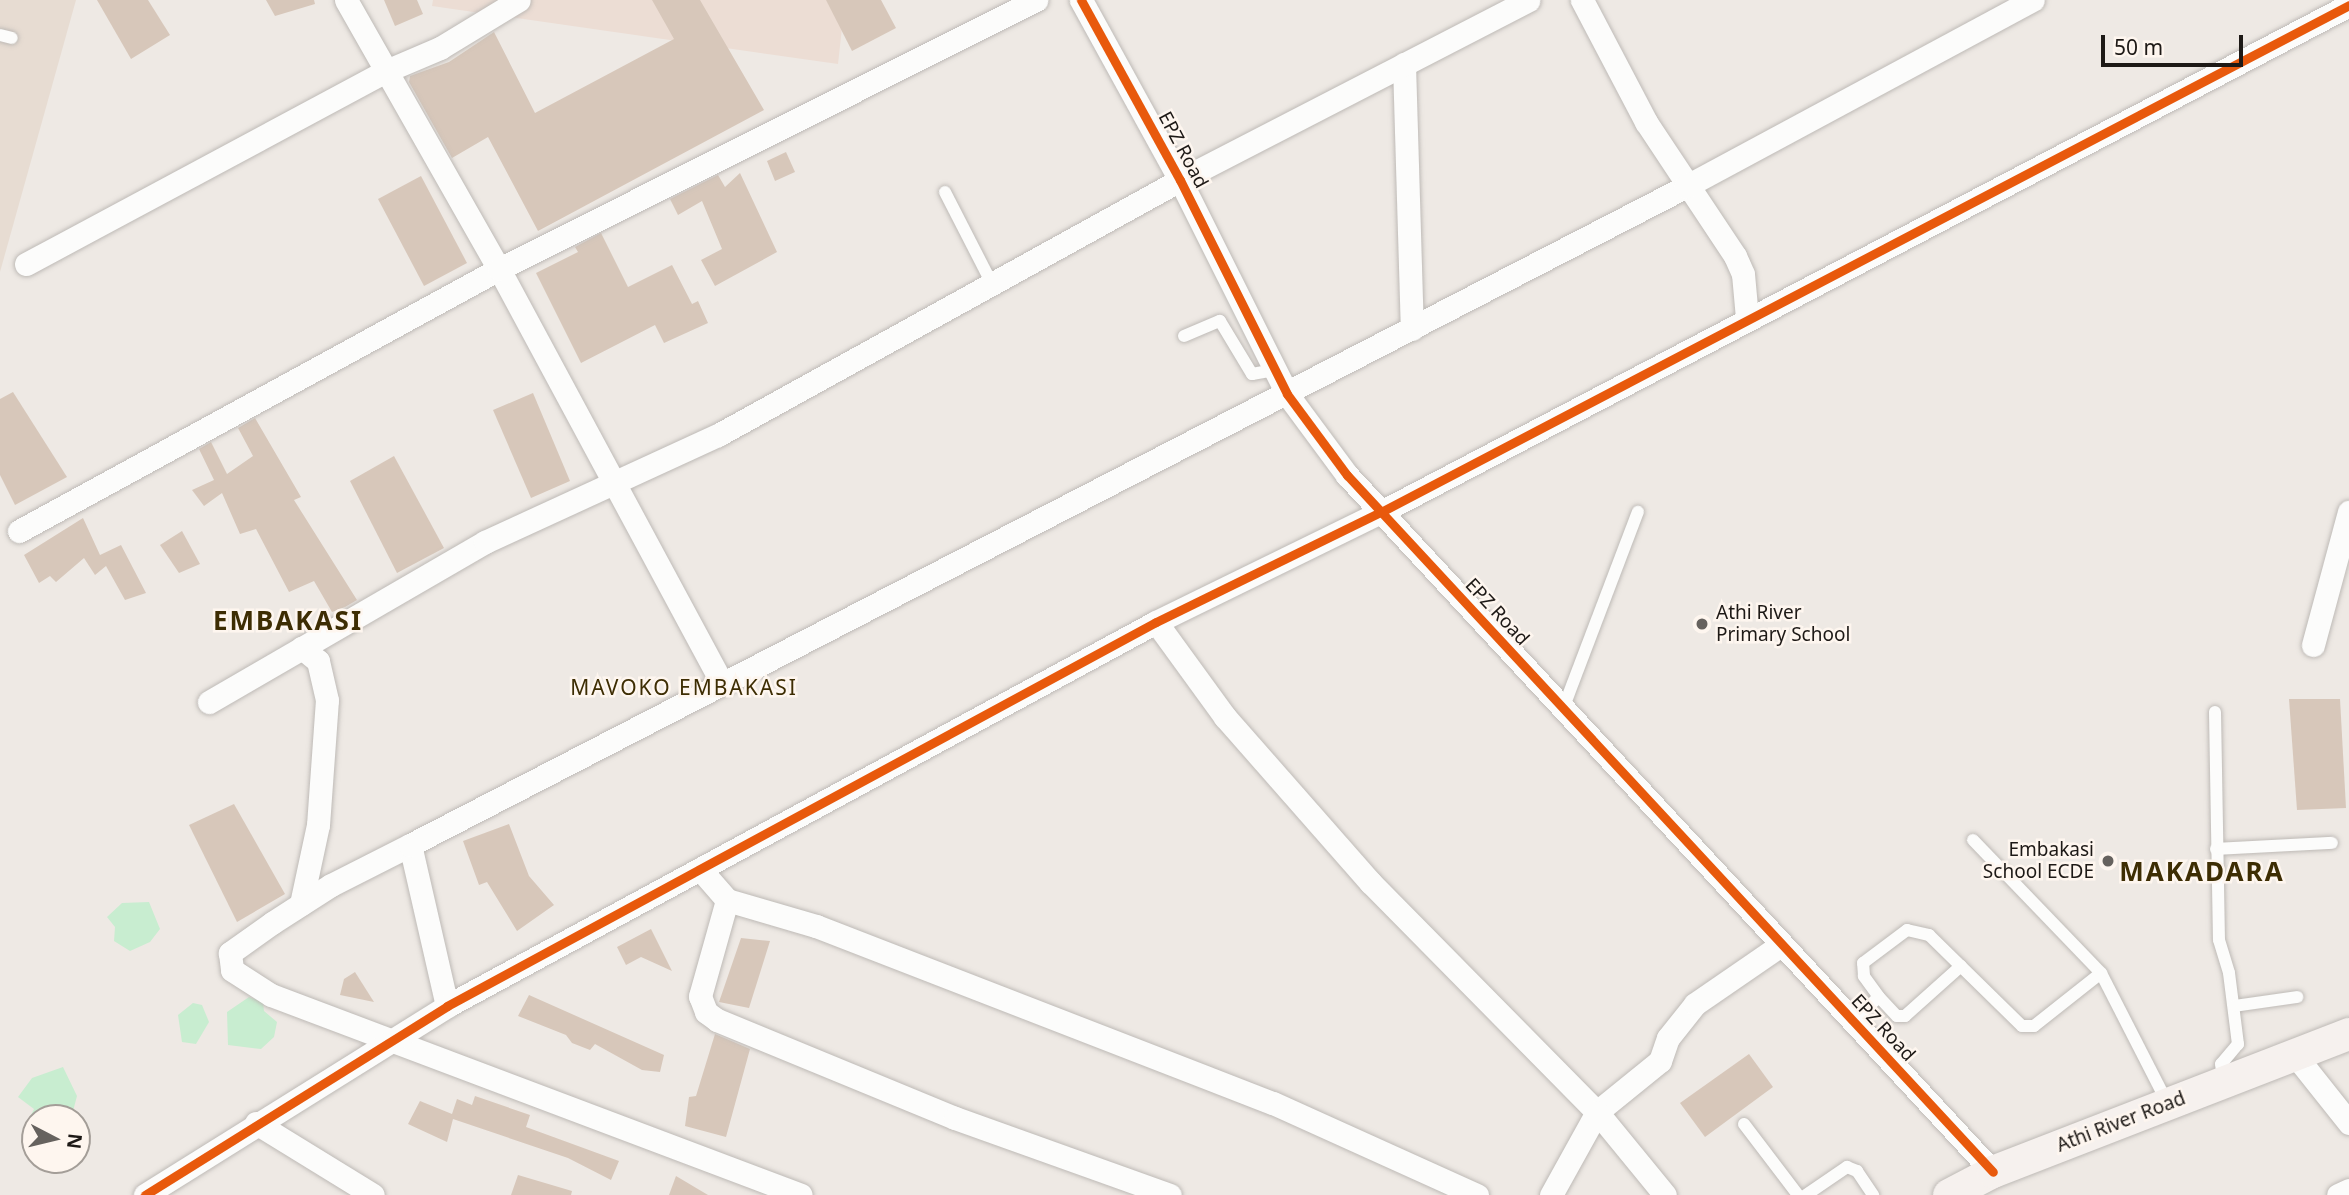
<!DOCTYPE html>
<html>
<head>
<meta charset="utf-8">
<style>
  body { margin:0 }
  #map { position:relative; width:2349px; height:1195px; overflow:hidden; background:#eee9e4; font-family:"Noto Sans",sans-serif }
  div>[style] { position:absolute }
  .commercial>* { inset:0; background:#ecddd4 }
  .built>* { inset:0; background:#e7dcd2 }
  .green>* { inset:0; background:#c8edd0 }
  .building>* { inset:0; background:#d7c7ba }
  .roads { filter:drop-shadow(0 0 2px #bebab6) drop-shadow(0 0 2px #bebab6) }
  .service>* { height:12px; margin:-6px; padding:0 6px; transform-origin:6px; border-radius:6px; background:#fcfcfb }
  .minor>* { height:23px; margin:-11.5px; padding:0 11.5px; transform-origin:11.5px; border-radius:11.5px; background:#fcfcfb }
  .secondary>* { height:32px; margin:-16px; padding:0 16px; transform-origin:16px; border-radius:16px; background:#f6f1ee }
  .cycleway>* { height:9px; margin:-4.5px; padding:0 4.5px; transform-origin:4.5px; border-radius:4.5px; background:#e8590c }
  .dots>* { width:19px; height:19px; translate:-50% -50%; box-sizing:border-box; border:4px solid #fef6ef; border-radius:50% }
  span { translate:-50% -50%; white-space:nowrap; text-align:center; line-height:1.15; -webkit-text-stroke:5px #fef6ef; paint-order:stroke }
  .street-label { font-size:19px; color:#1d1916 }
  .poi-label { font-size:19px; color:#1d1916 }
  .left { translate:0 -50%; text-align:left }
  .right { translate:-100% -50%; text-align:right }
  .neighbourhood-label { font-size:21px; color:#3d2d03; letter-spacing:2px }
  .district-label { font-size:26px; color:#3d2d03; font-weight:700; letter-spacing:2px }
  .north { position:absolute; left:21px; top:1104px; width:70px; height:70px; box-sizing:border-box; background:#fef6ef; border:2px solid #a49e98; border-radius:50%; rotate:97deg; font-size:19px; font-weight:700; line-height:28px; text-align:center; color:#1d1916 }
  .north::after { content:''; display:block; margin:auto; width:24px; height:32px; background:#66625e; clip-path:polygon(50% 0,100% 100%,50% 72%,0 100%) }
  .scale { position:absolute; left:2101px; top:35px; width:142px; height:32px; box-sizing:border-box; border:4px solid #1d1916; border-top:0; padding-left:9px; font-size:21px; line-height:24px; white-space:nowrap; color:#1d1916; -webkit-text-stroke:5px #fef6ef; paint-order:stroke }
</style>
</head>
<body>
<div id="map">
  <div class="commercial">
    <div style="clip-path:polygon(433px 0,845px 0,838px 64px,432px 6px)"></div>
  </div>
  <div class="built">
    <div style="clip-path:polygon(0 0,76px 0,0 272px)"></div>
  </div>
  <div class="green">
    <div style="clip-path:polygon(149px 902px,160px 929px,150px 942px,130px 951px,114px 941px,115px 927px,107px 917px,122px 903px)"></div>
    <div style="clip-path:polygon(249px 997px,263px 1002px,264px 1011px,277px 1022px,274px 1037px,261px 1049px,228px 1045px,227px 1012px)"></div>
    <div style="clip-path:polygon(193px 1003px,202px 1005px,209px 1022px,196px 1044px,182px 1042px,178px 1015px)"></div>
    <div style="clip-path:polygon(63px 1067px,77px 1096px,72px 1115px,27px 1123px,34px 1109px,18px 1097px,32px 1078px)"></div>
  </div>
  <div class="building">
    <div style="clip-path:polygon(97px 0,148px 0,170px 35px,131px 59px)"></div>
    <div style="clip-path:polygon(266px 0,314px 0,315px 4px,275px 16px)"></div>
    <div style="clip-path:polygon(384px 0,417px 0,423px 14px,395px 26px)"></div>
    <div style="clip-path:polygon(652px 0,700px 0,764px 110px,538px 231px,488px 137px,452px 158px,409px 82px,410px 76px,449px 62px,494px 32px,535px 113px,674px 39px)"></div>
    <div style="clip-path:polygon(826px 0,881px 0,896px 28px,852px 51px)"></div>
    <div style="clip-path:polygon(786px 152px,795px 172px,775px 181px,767px 161px)"></div>
    <div style="clip-path:polygon(740px 173px,777px 252px,715px 286px,701px 260px,722px 249px,702px 201px,678px 215px,670px 199px,718px 175px,725px 187px)"></div>
    <div style="clip-path:polygon(421px 176px,467px 263px,424px 286px,378px 199px)"></div>
    <div style="clip-path:polygon(601px 233px,628px 287px,672px 265px,692px 304px,698px 301px,708px 323px,664px 343px,655px 325px,581px 363px,536px 273px,578px 252px,575px 247px)"></div>
    <div style="clip-path:polygon(13px 392px,67px 477px,15px 505px,0 475px,0 399px)"></div>
    <div style="clip-path:polygon(533px 393px,570px 481px,531px 498px,493px 410px)"></div>
    <div style="clip-path:polygon(255px 418px,301px 497px,294px 500px,357px 600px,345px 607px,332px 612px,314px 581px,289px 592px,256px 529px,240px 534px,222px 493px,204px 506px,192px 490px,214px 480px,199px 449px,211px 442px,227px 474px,253px 456px,238px 428px)"></div>
    <div style="clip-path:polygon(394px 456px,444px 548px,397px 573px,350px 481px)"></div>
    <div style="clip-path:polygon(83px 518px,100px 555px,121px 545px,146px 593px,125px 600px,106px 566px,95px 575px,84px 558px,56px 582px,50px 576px,39px 583px,24px 555px)"></div>
    <div style="clip-path:polygon(182px 531px,200px 564px,179px 573px,160px 545px)"></div>
    <div style="clip-path:polygon(2289px 699px,2340px 699px,2346px 808px,2297px 810px)"></div>
    <div style="clip-path:polygon(234px 804px,285px 894px,237px 922px,189px 825px)"></div>
    <div style="clip-path:polygon(509px 824px,529px 876px,554px 905px,517px 931px,487px 882px,479px 885px,463px 841px)"></div>
    <div style="clip-path:polygon(651px 929px,672px 971px,641px 957px,626px 965px,617px 947px)"></div>
    <div style="clip-path:polygon(741px 938px,770px 941px,749px 1008px,719px 1002px)"></div>
    <div style="clip-path:polygon(355px 972px,374px 1002px,340px 995px,344px 979px)"></div>
    <div style="clip-path:polygon(529px 995px,664px 1055px,660px 1072px,642px 1070px,595px 1044px,590px 1050px,572px 1043px,566px 1035px,518px 1016px)"></div>
    <div style="clip-path:polygon(715px 1034px,750px 1049px,726px 1137px,685px 1126px,689px 1097px,696px 1096px)"></div>
    <div style="clip-path:polygon(1749px 1054px,1773px 1087px,1705px 1137px,1680px 1103px)"></div>
    <div style="clip-path:polygon(475px 1096px,530px 1115px,526px 1127px,619px 1161px,611px 1180px,568px 1158px,453px 1119px,447px 1142px,408px 1124px,420px 1101px,452px 1114px,457px 1099px,472px 1105px)"></div>
    <div style="clip-path:polygon(518px 1175px,572px 1191px,571px 1195px,511px 1195px)"></div>
    <div style="clip-path:polygon(676px 1176px,708px 1195px,669px 1195px)"></div>
  </div>
  <div class="roads">
    <div class="service">
      <div style="left:0;top:35px;width:12px;rotate:14deg"></div>
      <div style="left:945px;top:192px;width:103px;rotate:62.9deg"></div>
      <div style="left:1184px;top:336px;width:39px;rotate:-23deg"></div>
      <div style="left:1220px;top:321px;width:62px;rotate:58.9deg"></div>
      <div style="left:1252px;top:374px;width:23px;rotate:-10deg"></div>
      <div style="left:1563px;top:709px;width:211px;rotate:-69.2deg"></div>
      <div style="left:2215px;top:712px;width:228px;rotate:89deg"></div>
      <div style="left:2219px;top:940px;width:34px;rotate:73deg"></div>
      <div style="left:2229px;top:973px;width:72px;rotate:82.8deg"></div>
      <div style="left:2238px;top:1044px;width:26px;rotate:130deg"></div>
      <div style="left:2221px;top:1064px;width:18px;rotate:81deg"></div>
      <div style="left:1973px;top:840px;width:185px;rotate:46.1deg"></div>
      <div style="left:2216px;top:849px;width:116px;rotate:-3deg"></div>
      <div style="left:1879px;top:997px;width:26px;rotate:47deg"></div>
      <div style="left:1897px;top:1016px;width:8px"></div>
      <div style="left:1905px;top:1016px;width:75px;rotate:-41.8deg"></div>
      <div style="left:2234px;top:1006px;width:64px;rotate:-8.1deg"></div>
      <div style="left:1853px;top:1021px;width:35px;rotate:-43deg"></div>
      <div style="left:1879px;top:997px;width:26px;rotate:-126deg"></div>
      <div style="left:1864px;top:976px;width:13px;rotate:-94deg"></div>
      <div style="left:1863px;top:963px;width:55px;rotate:-36.9deg"></div>
      <div style="left:1907px;top:930px;width:23px;rotate:13deg"></div>
      <div style="left:1929px;top:935px;width:130px;rotate:44.4deg"></div>
      <div style="left:2022px;top:1026px;width:12px"></div>
      <div style="left:2034px;top:1026px;width:85px;rotate:-38.3deg"></div>
      <div style="left:2101px;top:973px;width:145px;rotate:62.9deg"></div>
      <div style="left:1744px;top:1124px;width:89px;rotate:52.7deg"></div>
      <div style="left:1806px;top:1195px;width:50px;rotate:-34.3deg"></div>
      <div style="left:1847px;top:1167px;width:11px;rotate:22deg"></div>
      <div style="left:1857px;top:1171px;width:29px;rotate:56deg"></div>
    </div>
    <div class="minor">
      <div style="left:346px;top:0;width:309px;rotate:60.4deg"></div>
      <div style="left:499px;top:269px;width:471px;rotate:61.7deg"></div>
      <div style="left:1081px;top:0;width:205px;rotate:61.2deg"></div>
      <div style="left:1180px;top:180px;width:239px;rotate:63.4deg"></div>
      <div style="left:1287px;top:394px;width:101px;rotate:53.5deg"></div>
      <div style="left:1347px;top:475px;width:950px;rotate:47.17deg"></div>
      <div style="left:1582px;top:0;width:138px;rotate:62.3deg"></div>
      <div style="left:1646px;top:122px;width:161px;rotate:56.4deg"></div>
      <div style="left:1735px;top:256px;width:20px;rotate:66deg"></div>
      <div style="left:1743px;top:274px;width:44px;rotate:84.8deg"></div>
      <div style="left:1404px;top:64px;width:265px;rotate:88.3deg"></div>
      <div style="left:26px;top:264px;width:408px;rotate:-28.2deg"></div>
      <div style="left:386px;top:71px;width:59px;rotate:-23.1deg"></div>
      <div style="left:440px;top:48px;width:92px;rotate:-31.3deg"></div>
      <div style="left:19px;top:531px;width:547px;rotate:-28.63deg"></div>
      <div style="left:499px;top:269px;width:601px;rotate:-26.61deg"></div>
      <div style="left:1156px;top:622px;width:117px;rotate:54deg"></div>
      <div style="left:1225px;top:717px;width:220px;rotate:48.7deg"></div>
      <div style="left:1370px;top:882px;width:323px;rotate:45.4deg"></div>
      <div style="left:1597px;top:1112px;width:81px;rotate:-39deg"></div>
      <div style="left:1660px;top:1061px;width:24px;rotate:-71deg"></div>
      <div style="left:1668px;top:1038px;width:43px;rotate:-51.5deg"></div>
      <div style="left:1695px;top:1004px;width:104px;rotate:-34.5deg"></div>
      <div style="left:2313px;top:645px;width:138px;rotate:-74.9deg"></div>
      <div style="left:209px;top:702px;width:319px;rotate:-30.1deg"></div>
      <div style="left:485px;top:542px;width:256px;rotate:-24.7deg"></div>
      <div style="left:718px;top:435px;width:528px;rotate:-28.9deg"></div>
      <div style="left:1180px;top:180px;width:392px;rotate:-27.3deg"></div>
      <div style="left:410px;top:845px;width:89px;rotate:153.1deg"></div>
      <div style="left:331px;top:885px;width:70px;rotate:147.2deg"></div>
      <div style="left:272px;top:923px;width:52px;rotate:144.5deg"></div>
      <div style="left:230px;top:953px;width:17px;rotate:83deg"></div>
      <div style="left:232px;top:970px;width:46px;rotate:32.7deg"></div>
      <div style="left:271px;top:995px;width:566px;rotate:20.67deg"></div>
      <div style="left:700px;top:869px;width:41px;rotate:48.9deg"></div>
      <div style="left:727px;top:900px;width:93px;rotate:16.3deg"></div>
      <div style="left:816px;top:926px;width:490px;rotate:21.2deg"></div>
      <div style="left:1273px;top:1103px;width:224px;rotate:24.3deg"></div>
      <div style="left:727px;top:900px;width:100px;rotate:105.7deg"></div>
      <div style="left:700px;top:996px;width:17px;rotate:69deg"></div>
      <div style="left:706px;top:1012px;width:14px;rotate:36deg"></div>
      <div style="left:717px;top:1020px;width:257px;rotate:22.4deg"></div>
      <div style="left:955px;top:1118px;width:228px;rotate:19.7deg"></div>
      <div style="left:301px;top:904px;width:81px;rotate:-77.9deg"></div>
      <div style="left:318px;top:825px;width:125px;rotate:-85.9deg"></div>
      <div style="left:327px;top:700px;width:40px;rotate:-103deg"></div>
      <div style="left:318px;top:661px;width:21px;rotate:-141deg"></div>
      <div style="left:447px;top:1006px;width:165px;rotate:-102.9deg"></div>
      <div style="left:410px;top:845px;width:1435px;rotate:-27.3deg"></div>
      <div style="left:1685px;top:187px;width:395px;rotate:-28.3deg"></div>
      <div style="left:2295px;top:1055px;width:87px;rotate:51.5deg"></div>
      <div style="left:256px;top:1123px;width:137px;rotate:31.6deg"></div>
      <div style="left:145px;top:1195px;width:356px;rotate:-32deg"></div>
      <div style="left:447px;top:1006px;width:806px;rotate:-28.44deg"></div>
      <div style="left:1156px;top:622px;width:250px;rotate:-26.1deg"></div>
      <div style="left:1381px;top:512px;width:1093px;rotate:-27.64deg"></div>
      <div style="left:1551px;top:1195px;width:95px;rotate:-61deg"></div>
      <div style="left:1597px;top:1112px;width:107px;rotate:50.7deg"></div>
      <div style="left:2338px;top:1195px;width:12px;rotate:-24deg"></div>
    </div>
    <div class="secondary">
      <div style="left:1949px;top:1195px;width:50px;rotate:-27.6deg"></div>
      <div style="left:1993px;top:1172px;width:382px;rotate:-21.2deg"></div>
    </div>
  </div>
  <div class="cycleway">
    <div style="left:1081px;top:0;width:205px;rotate:61.2deg"></div>
    <div style="left:1180px;top:180px;width:239px;rotate:63.4deg"></div>
    <div style="left:1287px;top:394px;width:101px;rotate:53.5deg"></div>
    <div style="left:1347px;top:475px;width:950px;rotate:47.17deg"></div>
    <div style="left:145px;top:1195px;width:356px;rotate:-32deg"></div>
    <div style="left:447px;top:1006px;width:806px;rotate:-28.44deg"></div>
    <div style="left:1156px;top:622px;width:250px;rotate:-26.1deg"></div>
    <div style="left:1381px;top:512px;width:1093px;rotate:-27.64deg"></div>
  </div>
  <div class="dots">
    <div style="left:1702px;top:624px;background:#66625e"></div>
    <div style="left:2108px;top:861px;background:#66625e"></div>
  </div>
  <div class="street-label">
    <span style="left:1183px;top:150px;rotate:62deg">EPZ Road</span>
    <span style="left:1497px;top:612px;rotate:47deg">EPZ Road</span>
    <span style="left:1883px;top:1028px;rotate:47deg">EPZ Road</span>
    <span style="left:2121px;top:1122px;rotate:-21deg">Athi River Road</span>
  </div>
  <div class="poi-label">
    <span class="left" style="left:1716px;top:624px">Athi River<br>Primary School</span>
    <span class="right" style="left:2094px;top:861px">Embakasi<br>School ECDE</span>
  </div>
  <div class="neighbourhood-label">
    <span style="left:684px;top:687px">MAVOKO EMBAKASI</span>
  </div>
  <div class="district-label">
    <span style="left:288px;top:621px">EMBAKASI</span>
    <span style="left:2202px;top:872px">MAKADARA</span>
  </div>
  <div class="north">N</div>
  <div class="scale">50 m</div>
</div>
</body>
</html>
